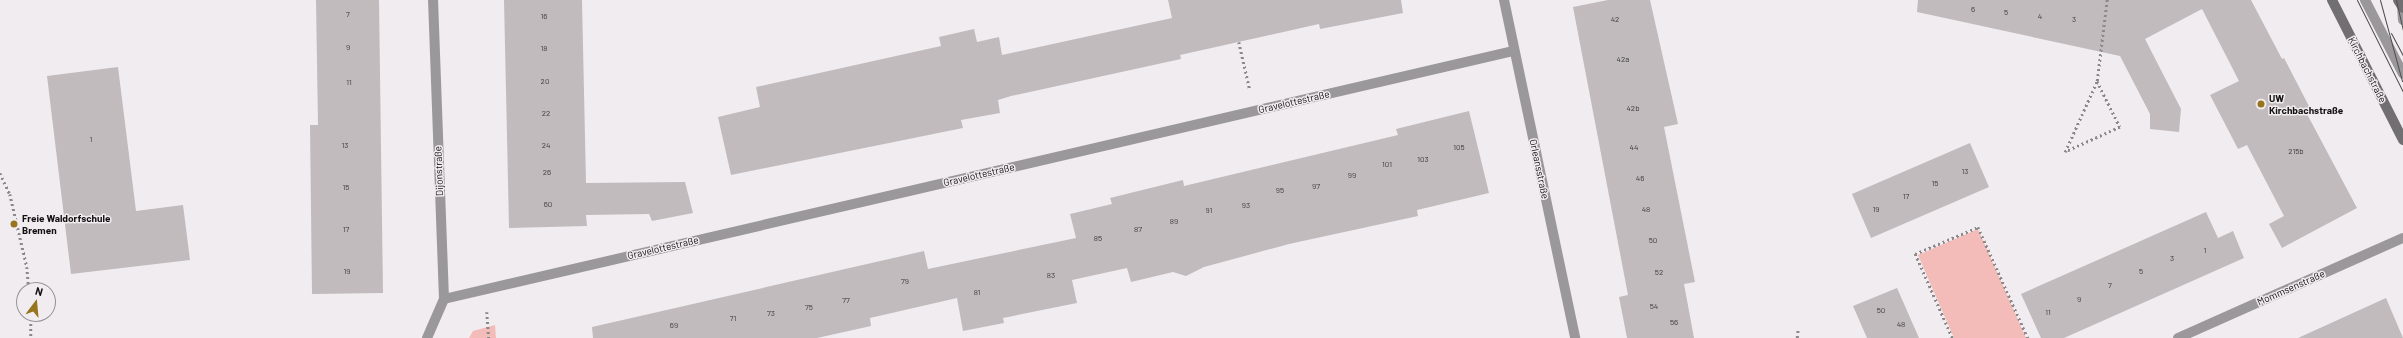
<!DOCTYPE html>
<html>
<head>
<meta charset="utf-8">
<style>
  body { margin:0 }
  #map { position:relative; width:2403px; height:338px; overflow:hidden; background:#f1ecef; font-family:Barlow,sans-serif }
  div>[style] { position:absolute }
  .green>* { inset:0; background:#f3bcb9 }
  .building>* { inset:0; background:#c1bbbd }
  .path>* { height:2.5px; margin-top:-1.25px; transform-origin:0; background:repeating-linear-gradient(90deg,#8b888a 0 2px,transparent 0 5px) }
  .service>* { height:10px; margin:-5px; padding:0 5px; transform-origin:5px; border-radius:5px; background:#9a989a }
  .minor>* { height:10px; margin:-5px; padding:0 5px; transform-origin:5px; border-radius:5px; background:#9a989a }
  .secondary>* { height:10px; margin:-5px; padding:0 5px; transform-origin:5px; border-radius:5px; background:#716f72 }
  .tram>* { height:1px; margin:-0.5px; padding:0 0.5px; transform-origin:0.5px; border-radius:0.5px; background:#504d4e }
  .dots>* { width:11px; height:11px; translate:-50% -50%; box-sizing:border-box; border:2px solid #f1ecef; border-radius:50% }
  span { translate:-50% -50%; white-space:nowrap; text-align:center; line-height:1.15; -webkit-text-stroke:3px #f1ecef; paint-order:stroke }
  .number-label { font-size:8px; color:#3e3c3d }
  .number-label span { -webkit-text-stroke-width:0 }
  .street-label { font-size:10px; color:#131112 }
  .poi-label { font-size:10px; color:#131112; font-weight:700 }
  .left { translate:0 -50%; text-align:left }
  .north { position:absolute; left:16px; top:282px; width:40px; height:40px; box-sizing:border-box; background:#f1ecef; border:1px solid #989497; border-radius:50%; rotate:16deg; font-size:11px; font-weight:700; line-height:16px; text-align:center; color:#131112 }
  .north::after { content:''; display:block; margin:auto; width:14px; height:18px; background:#97751e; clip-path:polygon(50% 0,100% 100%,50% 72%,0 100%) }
</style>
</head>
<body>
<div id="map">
  <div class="green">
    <div style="clip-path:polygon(1978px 229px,2026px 338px,1954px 338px,1918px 255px)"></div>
    <div style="clip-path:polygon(495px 325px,496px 338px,469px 338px,473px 331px)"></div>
  </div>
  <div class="building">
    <div style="clip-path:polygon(316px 0,379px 0,383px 293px,312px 294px,310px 125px,318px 125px)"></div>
    <div style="clip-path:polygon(504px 0,582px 0,586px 183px,685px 182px,693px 213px,652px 221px,649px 214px,586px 215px,587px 226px,509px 228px)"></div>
    <div style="clip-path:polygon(1168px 0,1401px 0,1403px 13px,1320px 29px,1319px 24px,1180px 55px,1181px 59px,1011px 96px,998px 100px,1000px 113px,961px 120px,963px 128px,731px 175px,718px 117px,760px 107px,756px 87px,941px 46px,939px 37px,974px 29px,977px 42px,999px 37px,1002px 55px,1172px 18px)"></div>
    <div style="clip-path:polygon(1608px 0,1650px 0,1678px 124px,1664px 127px,1695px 282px,1684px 284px,1694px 338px,1627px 338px,1619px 297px,1628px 295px,1573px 7px)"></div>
    <div style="clip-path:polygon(1918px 0,2251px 0,2282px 59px,2284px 58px,2312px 112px,2307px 114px,2357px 208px,2282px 248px,2269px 224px,2284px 216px,2247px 145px,2238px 149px,2210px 95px,2239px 81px,2202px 9px,2145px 39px,2181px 109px,2179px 132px,2150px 129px,2150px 114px,2120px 56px,1917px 12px)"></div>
    <div style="clip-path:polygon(118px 67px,136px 211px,183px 205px,190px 260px,71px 274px,47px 76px)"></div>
    <div style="clip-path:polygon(1469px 111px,1489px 193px,1417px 210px,1418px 216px,1289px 244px,1204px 267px,1186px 276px,1173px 272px,1131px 282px,1127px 268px,1072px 280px,1077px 303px,1003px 318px,1004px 323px,963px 331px,957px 298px,870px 318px,871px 326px,817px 338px,593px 338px,592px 327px,924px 251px,928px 269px,1076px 238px,1070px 214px,1112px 204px,1110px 198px,1183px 180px,1184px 186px,1398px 135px,1396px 129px)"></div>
    <div style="clip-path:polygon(1970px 143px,1989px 187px,1871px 238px,1852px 194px)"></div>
    <div style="clip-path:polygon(2206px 212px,2218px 238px,2233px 231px,2244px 258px,2064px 338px,2041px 338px,2021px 294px)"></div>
    <div style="clip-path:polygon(1897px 288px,1919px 338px,1867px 338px,1853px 306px)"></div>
    <div style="clip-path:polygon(2386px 298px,2403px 338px,2298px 338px)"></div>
  </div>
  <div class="path">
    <div style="left:1239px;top:42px;width:49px;rotate:77.1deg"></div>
    <div style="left:2097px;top:81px;width:51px;rotate:63.4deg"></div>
    <div style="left:2120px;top:127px;width:60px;rotate:155.6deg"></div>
    <div style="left:2065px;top:152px;width:78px;rotate:-65.7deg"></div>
    <div style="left:2097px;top:81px;width:82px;rotate:-83deg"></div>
    <div style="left:0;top:173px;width:23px;rotate:65deg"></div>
    <div style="left:10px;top:194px;width:75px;rotate:76.9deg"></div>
    <div style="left:27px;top:267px;width:23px;rotate:85deg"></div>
    <div style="left:487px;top:312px;width:26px;rotate:86deg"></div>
    <div style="left:31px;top:314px;width:24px;rotate:90deg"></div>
    <div style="left:1797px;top:338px;width:10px;rotate:-84deg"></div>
    <div style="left:1952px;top:338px;width:92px;rotate:-113.8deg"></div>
    <div style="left:1915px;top:254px;width:69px;rotate:-23.2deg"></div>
    <div style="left:1978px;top:227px;width:122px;rotate:65.8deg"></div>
  </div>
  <div class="service">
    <div style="left:2365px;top:0;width:83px;rotate:62.8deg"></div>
    <div style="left:2402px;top:6px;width:14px;rotate:86deg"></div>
  </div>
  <div class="minor">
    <div style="left:1504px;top:0;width:345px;rotate:78.1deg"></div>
    <div style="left:444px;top:299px;width:1097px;rotate:-13.06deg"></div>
    <div style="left:427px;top:338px;width:43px;rotate:-66.4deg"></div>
    <div style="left:444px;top:299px;width:299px;rotate:-92.1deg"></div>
    <div style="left:2178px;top:338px;width:246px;rotate:-24deg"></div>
  </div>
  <div class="secondary">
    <div style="left:2332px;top:0;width:157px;rotate:63.1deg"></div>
    <div style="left:2398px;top:0;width:9px;rotate:58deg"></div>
  </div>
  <div class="tram">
    <div style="left:2357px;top:0;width:103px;rotate:63.4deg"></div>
    <div style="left:2380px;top:0;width:84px;rotate:74.8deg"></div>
    <div style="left:2396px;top:0;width:32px;rotate:77deg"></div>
    <div style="left:2391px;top:33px;width:26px;rotate:62deg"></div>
  </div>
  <div class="dots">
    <div style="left:2261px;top:104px;background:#97751e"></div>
    <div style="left:14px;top:224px;background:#97751e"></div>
  </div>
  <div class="number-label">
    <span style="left:1973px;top:10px">6</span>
    <span style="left:2006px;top:13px">5</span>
    <span style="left:348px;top:15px">7</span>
    <span style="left:544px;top:17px">16</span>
    <span style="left:2040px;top:17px">4</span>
    <span style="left:1615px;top:20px">42</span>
    <span style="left:2074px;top:20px">3</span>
    <span style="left:348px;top:48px">9</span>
    <span style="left:544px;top:49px">18</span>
    <span style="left:1623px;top:60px">42a</span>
    <span style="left:545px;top:82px">20</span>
    <span style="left:349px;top:83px">11</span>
    <span style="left:1633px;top:109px">42b</span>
    <span style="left:546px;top:114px">22</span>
    <span style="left:91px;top:140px">1</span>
    <span style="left:345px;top:146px">13</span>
    <span style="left:546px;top:146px">24</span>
    <span style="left:1459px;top:148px">105</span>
    <span style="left:1634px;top:148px">44</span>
    <span style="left:2296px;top:152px">215b</span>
    <span style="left:1423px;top:160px">103</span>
    <span style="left:1387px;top:165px">101</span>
    <span style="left:1965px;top:172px">13</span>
    <span style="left:547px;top:173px">26</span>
    <span style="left:1352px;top:176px">99</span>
    <span style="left:1640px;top:179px">46</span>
    <span style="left:1935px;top:184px">15</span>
    <span style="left:1316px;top:187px">97</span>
    <span style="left:346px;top:188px">15</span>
    <span style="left:1280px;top:191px">95</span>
    <span style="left:1906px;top:197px">17</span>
    <span style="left:548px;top:205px">60</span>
    <span style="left:1246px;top:206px">93</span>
    <span style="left:1646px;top:210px">48</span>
    <span style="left:1876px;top:210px">19</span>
    <span style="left:1209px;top:211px">91</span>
    <span style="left:1174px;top:222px">89</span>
    <span style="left:346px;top:230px">17</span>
    <span style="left:1138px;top:230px">87</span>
    <span style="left:1098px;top:239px">85</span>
    <span style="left:1653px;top:241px">50</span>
    <span style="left:2205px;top:251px">1</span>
    <span style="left:2172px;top:259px">3</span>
    <span style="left:347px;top:272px">19</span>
    <span style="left:2141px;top:272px">5</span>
    <span style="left:1659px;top:273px">52</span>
    <span style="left:1051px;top:276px">83</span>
    <span style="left:905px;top:282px">79</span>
    <span style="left:2110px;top:286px">7</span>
    <span style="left:977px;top:293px">81</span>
    <span style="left:2079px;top:300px">9</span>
    <span style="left:846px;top:301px">77</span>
    <span style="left:1654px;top:307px">54</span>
    <span style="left:809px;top:308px">75</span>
    <span style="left:1881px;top:311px">50</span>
    <span style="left:2048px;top:313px">11</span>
    <span style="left:771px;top:314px">73</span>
    <span style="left:733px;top:319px">71</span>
    <span style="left:1674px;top:323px">56</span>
    <span style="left:1901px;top:325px">48</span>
    <span style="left:674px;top:326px">69</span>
  </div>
  <div class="street-label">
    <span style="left:2367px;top:70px;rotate:63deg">Kirchbachstraße</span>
    <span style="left:1294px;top:102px;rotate:-13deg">Gravelottestraße</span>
    <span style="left:1539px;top:169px;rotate:78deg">Orleansstraße</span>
    <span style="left:439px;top:171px;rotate:-92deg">Dijonstraße</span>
    <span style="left:979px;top:175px;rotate:-13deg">Gravelottestraße</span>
    <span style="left:663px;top:248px;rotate:-13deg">Gravelottestraße</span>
    <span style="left:2291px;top:288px;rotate:-24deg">Mommsenstraße</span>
  </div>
  <div class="poi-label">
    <span class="left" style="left:2269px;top:104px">UW<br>Kirchbachstraße</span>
    <span class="left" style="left:22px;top:224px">Freie Waldorfschule<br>Bremen</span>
  </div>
  <div class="north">N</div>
</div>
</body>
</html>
